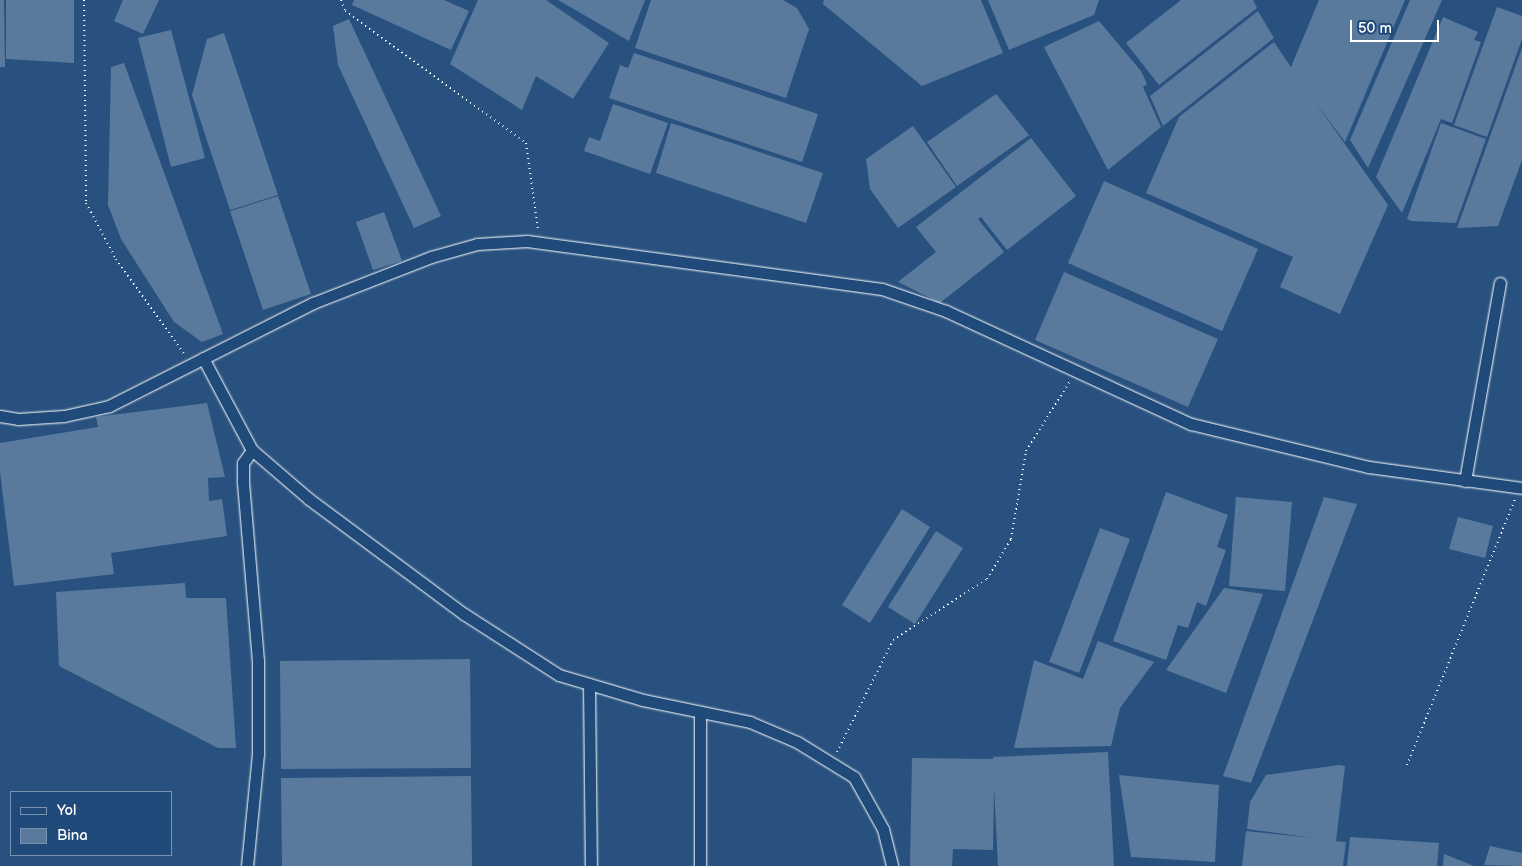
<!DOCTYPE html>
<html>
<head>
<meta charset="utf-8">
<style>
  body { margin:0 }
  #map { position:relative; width:1522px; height:866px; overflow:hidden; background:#28517f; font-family:"Balsamiq Sans",sans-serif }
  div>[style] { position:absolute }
  .building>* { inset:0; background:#5a7a9d }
  .path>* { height:2px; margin-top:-1px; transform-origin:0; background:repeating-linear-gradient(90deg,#fff 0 1px,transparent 0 5px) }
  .roads { filter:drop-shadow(0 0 1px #fff) drop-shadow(0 0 1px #fff) }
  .minor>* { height:11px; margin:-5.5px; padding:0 5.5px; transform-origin:5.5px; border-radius:5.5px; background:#1f4a7a }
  span { translate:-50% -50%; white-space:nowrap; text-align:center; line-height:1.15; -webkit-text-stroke:5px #1f4a7a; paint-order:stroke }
  .legend { position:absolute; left:10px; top:791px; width:162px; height:65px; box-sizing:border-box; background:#1f4a7a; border:1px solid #7992af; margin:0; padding:6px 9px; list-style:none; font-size:15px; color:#fff }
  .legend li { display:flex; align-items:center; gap:10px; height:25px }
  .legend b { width:25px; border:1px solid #7992af }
  .scale { position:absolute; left:1350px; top:20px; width:89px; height:22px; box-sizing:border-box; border:2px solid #fff; border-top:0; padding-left:6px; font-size:15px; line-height:18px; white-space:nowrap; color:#fff; -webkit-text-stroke:4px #1f4a7a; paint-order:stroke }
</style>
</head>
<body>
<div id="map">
  <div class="building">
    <div style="clip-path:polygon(0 0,4px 0,5px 67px,0 67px)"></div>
    <div style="clip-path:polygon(6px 0,74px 0,74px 63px,6px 59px)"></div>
    <div style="clip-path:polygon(123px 0,159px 0,143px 34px,114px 21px)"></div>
    <div style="clip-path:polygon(354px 0,444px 0,469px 11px,451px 50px,352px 5px)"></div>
    <div style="clip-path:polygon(478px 0,546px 0,609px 43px,573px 99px,536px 76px,522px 110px,450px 64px)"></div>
    <div style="clip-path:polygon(558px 0,645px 0,629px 41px)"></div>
    <div style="clip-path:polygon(651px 0,783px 0,797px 8px,809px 29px,786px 98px,635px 48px)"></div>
    <div style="clip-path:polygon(824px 0,981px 0,1003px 53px,922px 86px,823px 4px)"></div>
    <div style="clip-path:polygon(988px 0,1099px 0,1094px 15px,1009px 50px)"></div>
    <div style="clip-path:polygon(1181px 0,1253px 0,1257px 8px,1159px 85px,1126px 43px)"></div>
    <div style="clip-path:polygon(1319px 0,1405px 0,1345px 142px,1313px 99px,1388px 205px,1340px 314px,1280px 287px,1293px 257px,1146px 193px,1179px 117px,1274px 42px,1291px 67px)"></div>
    <div style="clip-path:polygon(1410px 0,1442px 0,1368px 168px,1350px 140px)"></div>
    <div style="clip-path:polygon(1497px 7px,1522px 16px,1522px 39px,1487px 137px,1454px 125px)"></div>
    <div style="clip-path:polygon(1258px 11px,1274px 38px,1163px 126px,1150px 96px)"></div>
    <div style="clip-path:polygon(1443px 17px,1478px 32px,1474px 40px,1481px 42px,1452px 123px,1441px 119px,1402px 213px,1376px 177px)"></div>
    <div style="clip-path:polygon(349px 19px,441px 216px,414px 228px,338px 65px,333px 26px)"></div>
    <div style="clip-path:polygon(1099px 21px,1141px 71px,1147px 84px,1143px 87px,1161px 127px,1108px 170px,1044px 47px)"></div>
    <div style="clip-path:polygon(171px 30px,205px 158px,171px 167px,138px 38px)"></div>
    <div style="clip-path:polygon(224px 33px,278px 195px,230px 210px,192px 95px,207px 39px)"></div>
    <div style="clip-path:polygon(1522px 48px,1522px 160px,1498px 226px,1457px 228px)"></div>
    <div style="clip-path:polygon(634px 53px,818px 114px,802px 162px,609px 98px,620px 65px,628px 68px)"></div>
    <div style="clip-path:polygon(124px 63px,223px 334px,202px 342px,174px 322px,121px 239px,108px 205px,111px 67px)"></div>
    <div style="clip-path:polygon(996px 94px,1029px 135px,957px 186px,927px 142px)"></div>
    <div style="clip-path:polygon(613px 104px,668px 123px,650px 174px,584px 151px,589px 137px,600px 141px)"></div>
    <div style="clip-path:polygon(671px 123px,823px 173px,806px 223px,656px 173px)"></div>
    <div style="clip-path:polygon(1441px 123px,1486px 139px,1456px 223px,1411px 221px,1407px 219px)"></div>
    <div style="clip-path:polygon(913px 126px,956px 187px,898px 228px,870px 189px,866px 159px)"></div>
    <div style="clip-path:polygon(1031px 138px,1076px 196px,1007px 250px,981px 217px,978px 219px,1004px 252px,940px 303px,898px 282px,936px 252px,916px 227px)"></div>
    <div style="clip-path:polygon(1104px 181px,1258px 249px,1222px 331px,1068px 263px)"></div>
    <div style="clip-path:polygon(278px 196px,311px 294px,263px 310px,230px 211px)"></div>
    <div style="clip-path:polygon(384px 212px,402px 261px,373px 270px,356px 222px)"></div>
    <div style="clip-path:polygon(1064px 272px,1218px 339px,1188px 407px,1035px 340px)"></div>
    <div style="clip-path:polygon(207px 403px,225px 477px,208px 478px,209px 501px,222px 499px,227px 536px,111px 553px,114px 574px,14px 586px,0 472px,0 443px,98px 427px,96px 417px)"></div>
    <div style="clip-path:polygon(1166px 492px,1228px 515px,1217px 547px,1226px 550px,1206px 606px,1197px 602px,1188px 628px,1178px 625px,1166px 660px,1113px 641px)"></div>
    <div style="clip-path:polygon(1236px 497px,1292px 502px,1285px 591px,1229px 586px)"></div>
    <div style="clip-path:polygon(1324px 497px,1357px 504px,1251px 783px,1223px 776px)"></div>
    <div style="clip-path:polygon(902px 509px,930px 527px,870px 623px,842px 605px)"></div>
    <div style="clip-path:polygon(1458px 517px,1493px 526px,1485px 558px,1449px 549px)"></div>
    <div style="clip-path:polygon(1100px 528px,1130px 539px,1079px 673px,1049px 662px)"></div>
    <div style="clip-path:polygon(936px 531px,963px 548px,915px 624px,888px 607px)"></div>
    <div style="clip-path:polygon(185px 583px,186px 598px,226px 598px,236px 748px,218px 748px,59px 666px,56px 592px)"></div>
    <div style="clip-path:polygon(1224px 588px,1263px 594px,1226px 693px,1166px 670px)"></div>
    <div style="clip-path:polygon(1098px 641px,1154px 662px,1120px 708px,1111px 746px,1014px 748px,1034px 660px,1083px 679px)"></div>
    <div style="clip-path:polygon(470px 659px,471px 768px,281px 769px,280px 661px)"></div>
    <div style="clip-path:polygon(1108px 752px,1114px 866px,998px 866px,994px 787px,993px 850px,953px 849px,952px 866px,910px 866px,912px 758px,993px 759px,993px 757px)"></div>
    <div style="clip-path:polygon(1339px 765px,1345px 766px,1336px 841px,1346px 842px,1343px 866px,1242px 866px,1246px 831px,1314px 838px,1247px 829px,1250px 802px,1266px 775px)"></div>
    <div style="clip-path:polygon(1119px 775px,1219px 785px,1215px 862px,1131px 857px)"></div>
    <div style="clip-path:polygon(471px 776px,472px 866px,282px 866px,281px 778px)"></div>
    <div style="clip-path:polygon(1350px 837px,1439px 843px,1437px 866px,1347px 866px)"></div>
    <div style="clip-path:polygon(1490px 846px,1522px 853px,1522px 866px,1484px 865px)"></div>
    <div style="clip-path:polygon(1444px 854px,1474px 866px,1443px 866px)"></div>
  </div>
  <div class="path">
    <div style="left:84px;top:0;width:203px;rotate:89.4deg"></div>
    <div style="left:86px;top:203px;width:64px;rotate:61.8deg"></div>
    <div style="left:116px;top:259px;width:117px;rotate:54.4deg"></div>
    <div style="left:341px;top:0;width:12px;rotate:70deg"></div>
    <div style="left:345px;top:11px;width:224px;rotate:36.1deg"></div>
    <div style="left:526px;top:143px;width:88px;rotate:82.1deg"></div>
    <div style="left:837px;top:752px;width:125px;rotate:-63.4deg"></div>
    <div style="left:893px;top:640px;width:112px;rotate:-33deg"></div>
    <div style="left:987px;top:579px;width:47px;rotate:-59deg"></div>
    <div style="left:1011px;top:539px;width:89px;rotate:-80.3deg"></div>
    <div style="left:1026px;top:451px;width:83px;rotate:-57.8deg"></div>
    <div style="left:1407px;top:765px;width:287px;rotate:-67.9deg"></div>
  </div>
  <div class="roads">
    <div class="minor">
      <div style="left:203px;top:358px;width:104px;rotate:62deg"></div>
      <div style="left:252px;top:450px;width:75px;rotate:40.7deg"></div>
      <div style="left:309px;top:499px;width:193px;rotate:36.6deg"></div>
      <div style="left:464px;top:614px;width:113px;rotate:32.7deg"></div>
      <div style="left:559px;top:675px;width:88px;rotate:16.6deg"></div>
      <div style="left:643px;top:700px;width:109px;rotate:11.6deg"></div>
      <div style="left:750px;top:722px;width:51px;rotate:23.1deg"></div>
      <div style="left:797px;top:742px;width:67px;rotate:31.6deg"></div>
      <div style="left:854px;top:777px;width:60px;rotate:60.9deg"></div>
      <div style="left:883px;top:829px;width:38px;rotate:76deg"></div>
      <div style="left:0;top:416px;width:18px;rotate:9deg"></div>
      <div style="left:18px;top:419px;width:46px;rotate:-3.7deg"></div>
      <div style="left:64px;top:416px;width:46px;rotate:-12.5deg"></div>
      <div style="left:109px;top:406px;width:229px;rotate:-26.8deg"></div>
      <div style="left:313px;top:303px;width:127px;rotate:-21.3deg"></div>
      <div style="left:431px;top:257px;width:48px;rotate:-15.8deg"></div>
      <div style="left:477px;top:244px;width:50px;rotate:-3.4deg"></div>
      <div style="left:527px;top:241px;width:358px;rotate:7.7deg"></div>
      <div style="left:882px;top:289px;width:68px;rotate:19deg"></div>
      <div style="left:946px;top:311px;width:270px;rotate:24.8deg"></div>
      <div style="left:1191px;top:424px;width:183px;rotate:13.6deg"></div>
      <div style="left:1369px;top:467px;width:154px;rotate:7.8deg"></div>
      <div style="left:1465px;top:481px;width:201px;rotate:-80deg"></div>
      <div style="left:589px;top:684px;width:182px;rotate:89.4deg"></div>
      <div style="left:700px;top:712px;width:154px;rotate:90deg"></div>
      <div style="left:247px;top:866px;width:114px;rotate:-84.4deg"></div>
      <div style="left:258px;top:753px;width:92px;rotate:-90deg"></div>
      <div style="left:258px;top:661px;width:181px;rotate:-94.8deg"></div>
      <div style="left:243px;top:481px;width:18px;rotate:-90deg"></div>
      <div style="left:243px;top:463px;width:16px;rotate:-55deg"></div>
    </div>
  </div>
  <ul class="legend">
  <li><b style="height:6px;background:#1f4a7a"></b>Yol</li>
  <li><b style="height:14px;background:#5a7a9d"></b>Bina</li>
  </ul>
  <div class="scale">50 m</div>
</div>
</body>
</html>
